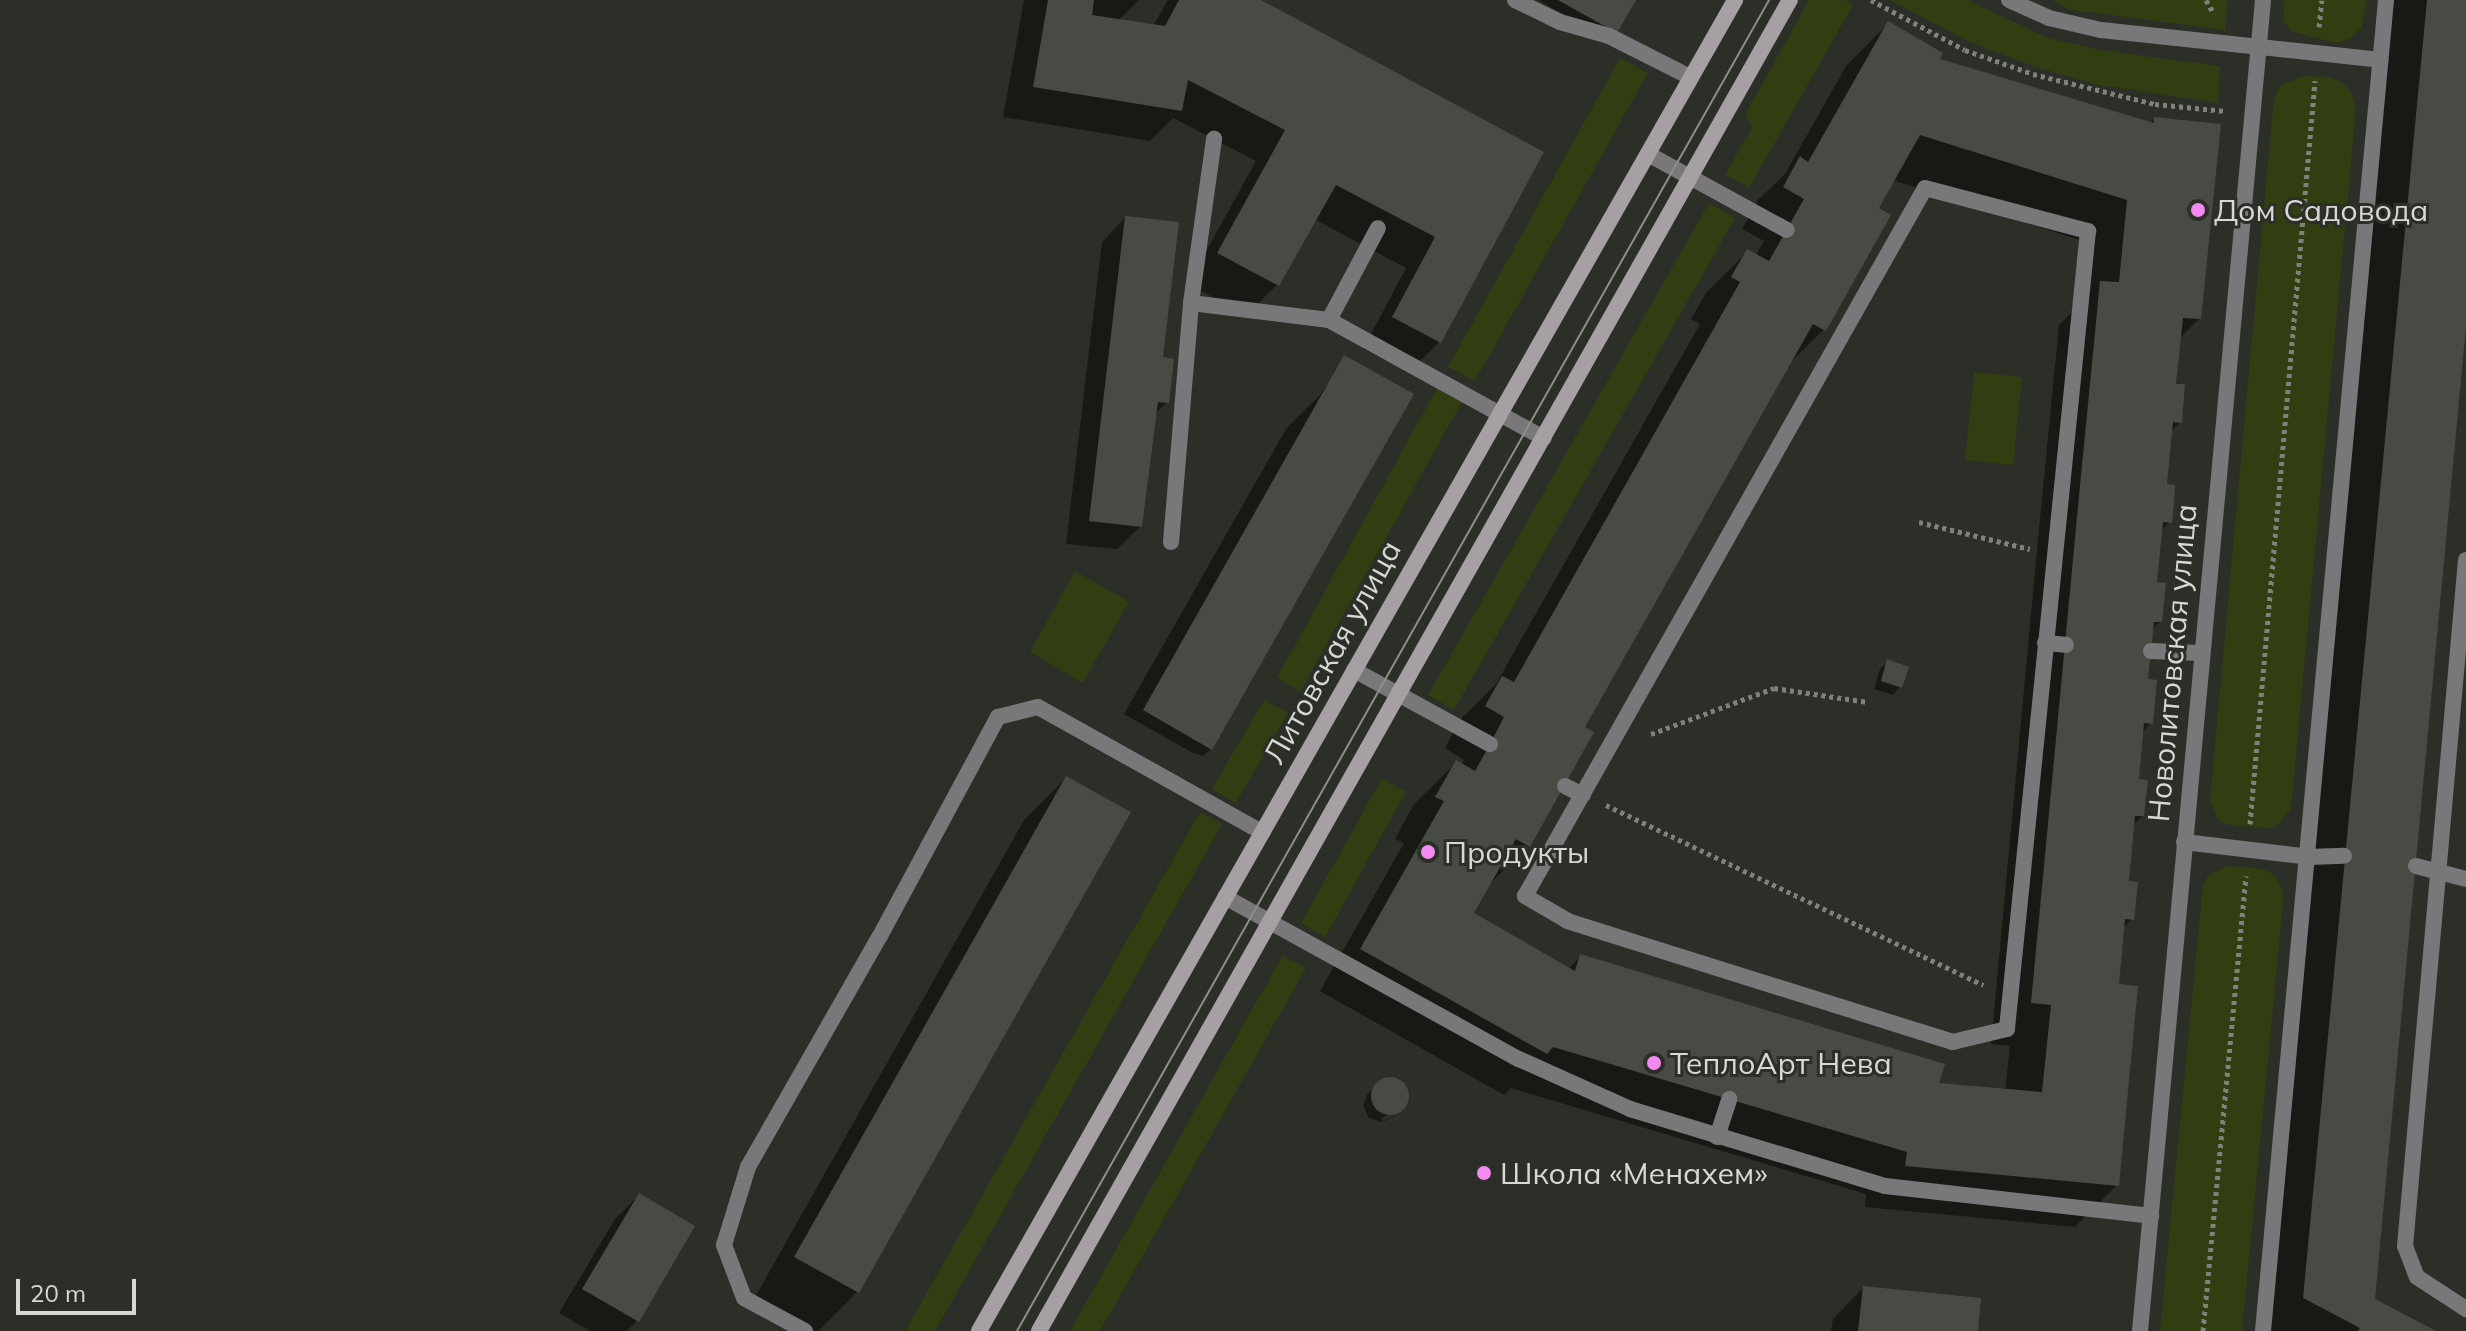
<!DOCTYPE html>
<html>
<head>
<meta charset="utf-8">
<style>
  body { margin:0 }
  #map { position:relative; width:2466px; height:1331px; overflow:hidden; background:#2c2f27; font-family:Mulish,sans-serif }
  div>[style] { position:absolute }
  .green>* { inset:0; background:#303e11 }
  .shadow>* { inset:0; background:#0007 }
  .building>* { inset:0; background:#484b43 }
  .round { border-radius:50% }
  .path>* { height:5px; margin-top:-2.5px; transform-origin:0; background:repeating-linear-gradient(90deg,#7f817b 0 4px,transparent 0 8px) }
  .lane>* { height:16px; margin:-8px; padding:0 8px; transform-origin:8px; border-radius:8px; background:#7a777a }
  .street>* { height:16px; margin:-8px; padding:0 8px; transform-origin:8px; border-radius:8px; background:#7a777a }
  .secondary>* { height:16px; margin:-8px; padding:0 8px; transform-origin:8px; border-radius:8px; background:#a6a0a5 }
  .tram>* { height:2px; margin:-1px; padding:0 1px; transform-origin:1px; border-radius:1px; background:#8c8e88 }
  .dots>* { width:22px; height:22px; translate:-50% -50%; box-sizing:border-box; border:4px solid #2c2f27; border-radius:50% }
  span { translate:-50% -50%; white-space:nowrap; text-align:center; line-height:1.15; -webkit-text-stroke:6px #2c2f27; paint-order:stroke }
  .poi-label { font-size:30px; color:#d7d8d4 }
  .left { translate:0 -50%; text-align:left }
  .street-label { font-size:30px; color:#d7d8d4 }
  .scale { position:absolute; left:16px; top:1279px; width:120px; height:36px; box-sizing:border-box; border:4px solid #d7d8d4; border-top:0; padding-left:10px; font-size:24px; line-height:28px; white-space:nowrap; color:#d7d8d4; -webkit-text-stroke:6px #2c2f27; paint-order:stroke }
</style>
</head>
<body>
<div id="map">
  <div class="green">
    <div style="clip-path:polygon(1809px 0,1845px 0,1853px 5px,1749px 188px,1725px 175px,1752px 127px,1745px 115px)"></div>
    <div style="clip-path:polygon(1890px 0,1967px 0,2046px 37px,2099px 50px,2220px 66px,2218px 103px,2094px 84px,2036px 67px,1970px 42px)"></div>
    <div style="clip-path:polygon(2052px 0,2228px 0,2225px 30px,2071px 10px)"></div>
    <div style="clip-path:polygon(2283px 0,2367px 0,2361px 28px,2350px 39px,2336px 43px,2291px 31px,2284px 21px)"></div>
    <div style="clip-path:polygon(1620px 58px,1648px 73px,1475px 381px,1448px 367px)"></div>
    <div style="clip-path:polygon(2303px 76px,2329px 77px,2343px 83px,2352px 94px,2356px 108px,2291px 808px,2277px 826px,2267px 828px,2228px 825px,2218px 819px,2210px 801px,2274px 97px,2281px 85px)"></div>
    <div style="clip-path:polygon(1709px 203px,1735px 218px,1454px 710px,1428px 695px)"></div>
    <div style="clip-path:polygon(1974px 372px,2022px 377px,2013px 465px,1965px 460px)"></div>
    <div style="clip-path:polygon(1437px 388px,1462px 402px,1300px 692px,1277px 678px)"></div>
    <div style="clip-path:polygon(1075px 571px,1129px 602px,1083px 683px,1030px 652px)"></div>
    <div style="clip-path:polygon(1264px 700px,1288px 713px,1236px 803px,1212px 789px)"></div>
    <div style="clip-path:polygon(1382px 778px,1406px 792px,1325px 937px,1301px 923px)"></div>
    <div style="clip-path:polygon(1200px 812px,1222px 824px,935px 1331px,905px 1331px)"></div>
    <div style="clip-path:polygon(2229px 866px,2263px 869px,2274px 875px,2284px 892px,2242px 1331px,2160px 1331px,2203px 885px,2209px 874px)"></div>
    <div style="clip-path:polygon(1283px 955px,1306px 968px,1100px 1331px,1070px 1331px)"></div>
  </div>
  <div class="shadow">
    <div style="clip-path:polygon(1024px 0,1139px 0,1118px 21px,1153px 26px,1168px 0,1257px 0,1542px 153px,1440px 341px,1409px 372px,1363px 349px,1406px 268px,1314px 219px,1277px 285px,1246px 315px,1188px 284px,1256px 161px,1173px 118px,1150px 141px,1003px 117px)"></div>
    <div style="clip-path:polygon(1538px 0,1633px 0,1608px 40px)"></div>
    <div style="clip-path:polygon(2390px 0,2466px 0,2466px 305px,2373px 1300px,2431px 1331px,2263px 1331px)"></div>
    <div style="clip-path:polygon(evenodd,1888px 24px,1937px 60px,2151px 124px,2155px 119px,2199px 319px,2179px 339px,2174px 386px,2180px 422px,2170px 432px,2164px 486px,2170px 522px,2160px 531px,2155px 583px,2160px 622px,2151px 631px,2146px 681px,2151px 723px,2141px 733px,2137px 781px,2142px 816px,2132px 826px,2127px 883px,2132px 919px,2122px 929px,2117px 986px,2117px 1185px,2075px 1227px,1865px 1207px,1866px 1194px,1511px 1088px,1504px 1095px,1320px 991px,1404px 843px,1395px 839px,1414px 804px,1456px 763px,1461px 765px,1464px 760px,1445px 748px,1460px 720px,1496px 684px,1700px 324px,1691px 319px,1706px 293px,1748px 251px,1756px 255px,1764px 241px,1742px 229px,1758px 200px,1785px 174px,1846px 66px,1888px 24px,1892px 180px,2086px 242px,2080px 304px,2059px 325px,2038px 539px,1991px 1044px,2010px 1046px,2005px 1091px,1936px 1084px,1580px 957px,1568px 969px,1471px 914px,1486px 888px,1528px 846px,1582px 728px,1786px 367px,1824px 329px,1876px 208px,1892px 180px)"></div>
    <div style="clip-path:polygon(1125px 218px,1161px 359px,1167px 402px,1154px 415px,1141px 526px,1117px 549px,1066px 544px,1102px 242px)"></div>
    <div style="clip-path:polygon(1345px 357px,1211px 749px,1203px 756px,1191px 752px,1124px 714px,1286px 429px,1320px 395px)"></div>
    <div style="clip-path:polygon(1888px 662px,1900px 687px,1893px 695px,1874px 689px,1880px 669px)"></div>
    <div style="clip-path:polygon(1066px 778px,857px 1292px,818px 1331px,811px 1331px,754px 1299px,1024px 820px)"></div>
    <div style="clip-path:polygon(1389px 1078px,1402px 1083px,1407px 1095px,1403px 1108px,1381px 1118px,1382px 1121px,1396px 1116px,1382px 1122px,1369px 1118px,1363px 1105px,1368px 1093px)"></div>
    <div style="clip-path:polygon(639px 1195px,693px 1227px,637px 1321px,627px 1331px,590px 1331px,559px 1313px,615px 1219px)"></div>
    <div style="clip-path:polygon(1863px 1288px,1976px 1331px,1831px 1331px,1833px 1319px)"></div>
  </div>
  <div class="building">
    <div style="clip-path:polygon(1048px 0,1094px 0,1092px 15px,1165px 26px,1179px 0,1261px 0,1544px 152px,1441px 343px,1392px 317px,1435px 237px,1336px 185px,1279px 286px,1217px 253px,1285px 130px,1188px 80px,1182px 111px,1033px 87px)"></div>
    <div style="clip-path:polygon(1558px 0,1636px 0,1617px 33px)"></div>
    <div style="clip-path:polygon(2427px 0,2466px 0,2466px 326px,2375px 1299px,2436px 1331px,2358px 1331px,2360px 1328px,2303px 1298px)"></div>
    <div style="clip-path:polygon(evenodd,1888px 21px,1943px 53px,1940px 59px,2154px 123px,2154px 117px,2221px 124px,2201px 319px,2183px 318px,2176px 384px,2185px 384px,2182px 423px,2173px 422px,2167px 484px,2175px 485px,2174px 504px,2172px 523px,2163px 522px,2157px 582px,2166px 583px,2164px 603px,2162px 622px,2154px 622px,2148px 679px,2157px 680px,2153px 724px,2144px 723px,2139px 779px,2148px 780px,2144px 816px,2135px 816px,2129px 881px,2138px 882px,2134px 920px,2125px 919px,2119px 984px,2138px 986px,2119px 1186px,1905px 1166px,1907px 1152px,1553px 1047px,1547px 1054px,1360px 949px,1444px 801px,1435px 797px,1456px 760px,1475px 771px,1490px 744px,1504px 717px,1485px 706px,1502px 676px,1514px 682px,1740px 282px,1731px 277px,1747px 249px,1769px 261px,1804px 199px,1783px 187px,1800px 156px,1808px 162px,1888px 21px,1920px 135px,2127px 200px,2119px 282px,2100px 281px,2079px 496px,2031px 1003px,2051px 1005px,2042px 1092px,1939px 1083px,1945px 1064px,1580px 954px,1575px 971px,1474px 913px,1516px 839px,1530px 847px,1594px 732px,1585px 727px,1813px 324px,1826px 331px,1891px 215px,1879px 208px,1920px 135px)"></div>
    <div style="clip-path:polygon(1125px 216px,1179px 222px,1163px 357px,1174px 359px,1169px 403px,1158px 402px,1142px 527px,1089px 521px)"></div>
    <div style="clip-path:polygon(1344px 355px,1414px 394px,1212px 750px,1143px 710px)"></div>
    <div style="clip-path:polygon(1887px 659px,1909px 667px,1902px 688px,1881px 681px)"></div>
    <div style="clip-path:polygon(1066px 776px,1131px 812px,859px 1293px,794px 1257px)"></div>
    <div class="round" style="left:1371px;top:1077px;width:38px;height:38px"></div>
    <div style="clip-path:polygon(639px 1193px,695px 1226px,639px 1322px,582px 1289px)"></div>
    <div style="clip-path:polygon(1863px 1286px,1981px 1298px,1978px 1331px,1858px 1331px)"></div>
  </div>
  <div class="path">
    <div style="left:1871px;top:0;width:106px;rotate:28deg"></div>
    <div style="left:1965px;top:50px;width:72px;rotate:19.4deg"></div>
    <div style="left:2033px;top:74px;width:126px;rotate:13.8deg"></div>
    <div style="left:2155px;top:104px;width:70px;rotate:5.7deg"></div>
    <div style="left:2206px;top:0;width:16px;rotate:60deg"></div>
    <div style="left:2319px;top:27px;width:27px;rotate:-84deg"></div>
    <div style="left:1919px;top:522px;width:114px;rotate:13.7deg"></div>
    <div style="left:1651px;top:734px;width:131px;rotate:-20.5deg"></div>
    <div style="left:1774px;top:688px;width:95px;rotate:8.5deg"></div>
    <div style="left:1606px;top:805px;width:418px;rotate:25.5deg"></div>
    <div style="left:2250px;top:824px;width:746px;rotate:-85deg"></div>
    <div style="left:2203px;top:1331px;width:457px;rotate:-84.6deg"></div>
  </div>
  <div class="lane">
    <div style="left:1515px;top:0;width:50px;rotate:26.1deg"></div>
    <div style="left:1560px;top:22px;width:51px;rotate:15.9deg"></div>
    <div style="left:1609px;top:36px;width:91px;rotate:26.8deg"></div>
    <div style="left:1648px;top:154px;width:158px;rotate:28.7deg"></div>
    <div style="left:1925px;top:188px;width:169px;rotate:14.8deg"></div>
    <div style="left:2088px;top:231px;width:802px;rotate:95.8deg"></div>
    <div style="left:2007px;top:1029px;width:56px;rotate:166.5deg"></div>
    <div style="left:1953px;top:1042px;width:404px;rotate:-162.6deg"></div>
    <div style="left:1568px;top:921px;width:50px;rotate:-149.8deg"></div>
    <div style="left:1525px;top:896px;width:813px;rotate:-60.53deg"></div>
    <div style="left:1191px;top:303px;width:139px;rotate:7deg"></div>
    <div style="left:1329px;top:320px;width:245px;rotate:28.8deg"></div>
    <div style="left:1329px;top:320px;width:104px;rotate:-62deg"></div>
    <div style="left:1171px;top:542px;width:240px;rotate:-85.2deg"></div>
    <div style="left:1191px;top:303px;width:166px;rotate:-82deg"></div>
    <div style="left:2466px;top:560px;width:689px;rotate:95.08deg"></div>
    <div style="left:2405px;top:1246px;width:33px;rotate:69deg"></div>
    <div style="left:2417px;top:1277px;width:59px;rotate:33.1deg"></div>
    <div style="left:2045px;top:643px;width:21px;rotate:5deg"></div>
    <div style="left:2151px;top:651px;width:49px;rotate:2.3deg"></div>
    <div style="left:1354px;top:670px;width:155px;rotate:28.6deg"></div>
    <div style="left:1565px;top:786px;width:20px;rotate:27deg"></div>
    <div style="left:2309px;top:857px;width:35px;rotate:-2deg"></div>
    <div style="left:2416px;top:866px;width:52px;rotate:14.6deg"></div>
    <div style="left:1225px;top:897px;width:336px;rotate:28.9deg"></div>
    <div style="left:1519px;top:1059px;width:122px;rotate:24.2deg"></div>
    <div style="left:1630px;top:1109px;width:266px;rotate:16.8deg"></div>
    <div style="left:1885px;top:1186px;width:268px;rotate:6.4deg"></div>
    <div style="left:1717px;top:1137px;width:40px;rotate:-72deg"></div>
    <div style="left:805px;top:1331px;width:69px;rotate:-151.6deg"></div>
    <div style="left:744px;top:1298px;width:57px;rotate:-110.7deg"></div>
    <div style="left:724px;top:1245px;width:82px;rotate:-72.9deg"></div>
    <div style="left:748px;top:1167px;width:266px;rotate:-60.3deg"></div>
    <div style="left:880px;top:936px;width:249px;rotate:-61.7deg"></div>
    <div style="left:998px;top:717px;width:41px;rotate:-14deg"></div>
    <div style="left:1038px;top:707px;width:257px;rotate:29.2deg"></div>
  </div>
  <div class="street">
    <div style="left:2009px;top:0;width:44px;rotate:24.2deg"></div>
    <div style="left:2049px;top:18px;width:53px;rotate:13deg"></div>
    <div style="left:2101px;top:30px;width:281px;rotate:6.1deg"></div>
    <div style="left:2184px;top:842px;width:126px;rotate:6.8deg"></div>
    <div style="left:2140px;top:1331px;width:1337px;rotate:-84.72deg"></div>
    <div style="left:2263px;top:1331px;width:1337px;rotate:-84.72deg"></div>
  </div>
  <div class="secondary">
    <div style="left:979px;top:1331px;width:1531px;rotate:-60.4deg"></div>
    <div style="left:1039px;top:1331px;width:1528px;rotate:-60.57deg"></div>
  </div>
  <div class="tram">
    <div style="left:1017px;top:1331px;width:1529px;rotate:-60.53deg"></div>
  </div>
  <div class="dots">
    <div style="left:2198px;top:210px;background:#f38af2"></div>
    <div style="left:1428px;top:852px;background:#f38af2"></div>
    <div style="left:1654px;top:1063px;background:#f38af2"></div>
    <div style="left:1484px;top:1173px;background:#f38af2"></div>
  </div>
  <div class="poi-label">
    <span class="left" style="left:2214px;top:210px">Дом Садовода</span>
    <span class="left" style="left:1444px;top:852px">Продукты</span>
    <span class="left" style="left:1670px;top:1063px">ТеплоАрт Нева</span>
    <span class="left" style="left:1500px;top:1173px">Школа «Менахем»</span>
  </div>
  <div class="street-label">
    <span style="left:1332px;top:652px;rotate:-61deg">Литовская улица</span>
    <span style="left:2172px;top:663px;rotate:-85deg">Новолитовская улица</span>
  </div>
  <div class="scale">20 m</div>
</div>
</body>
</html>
